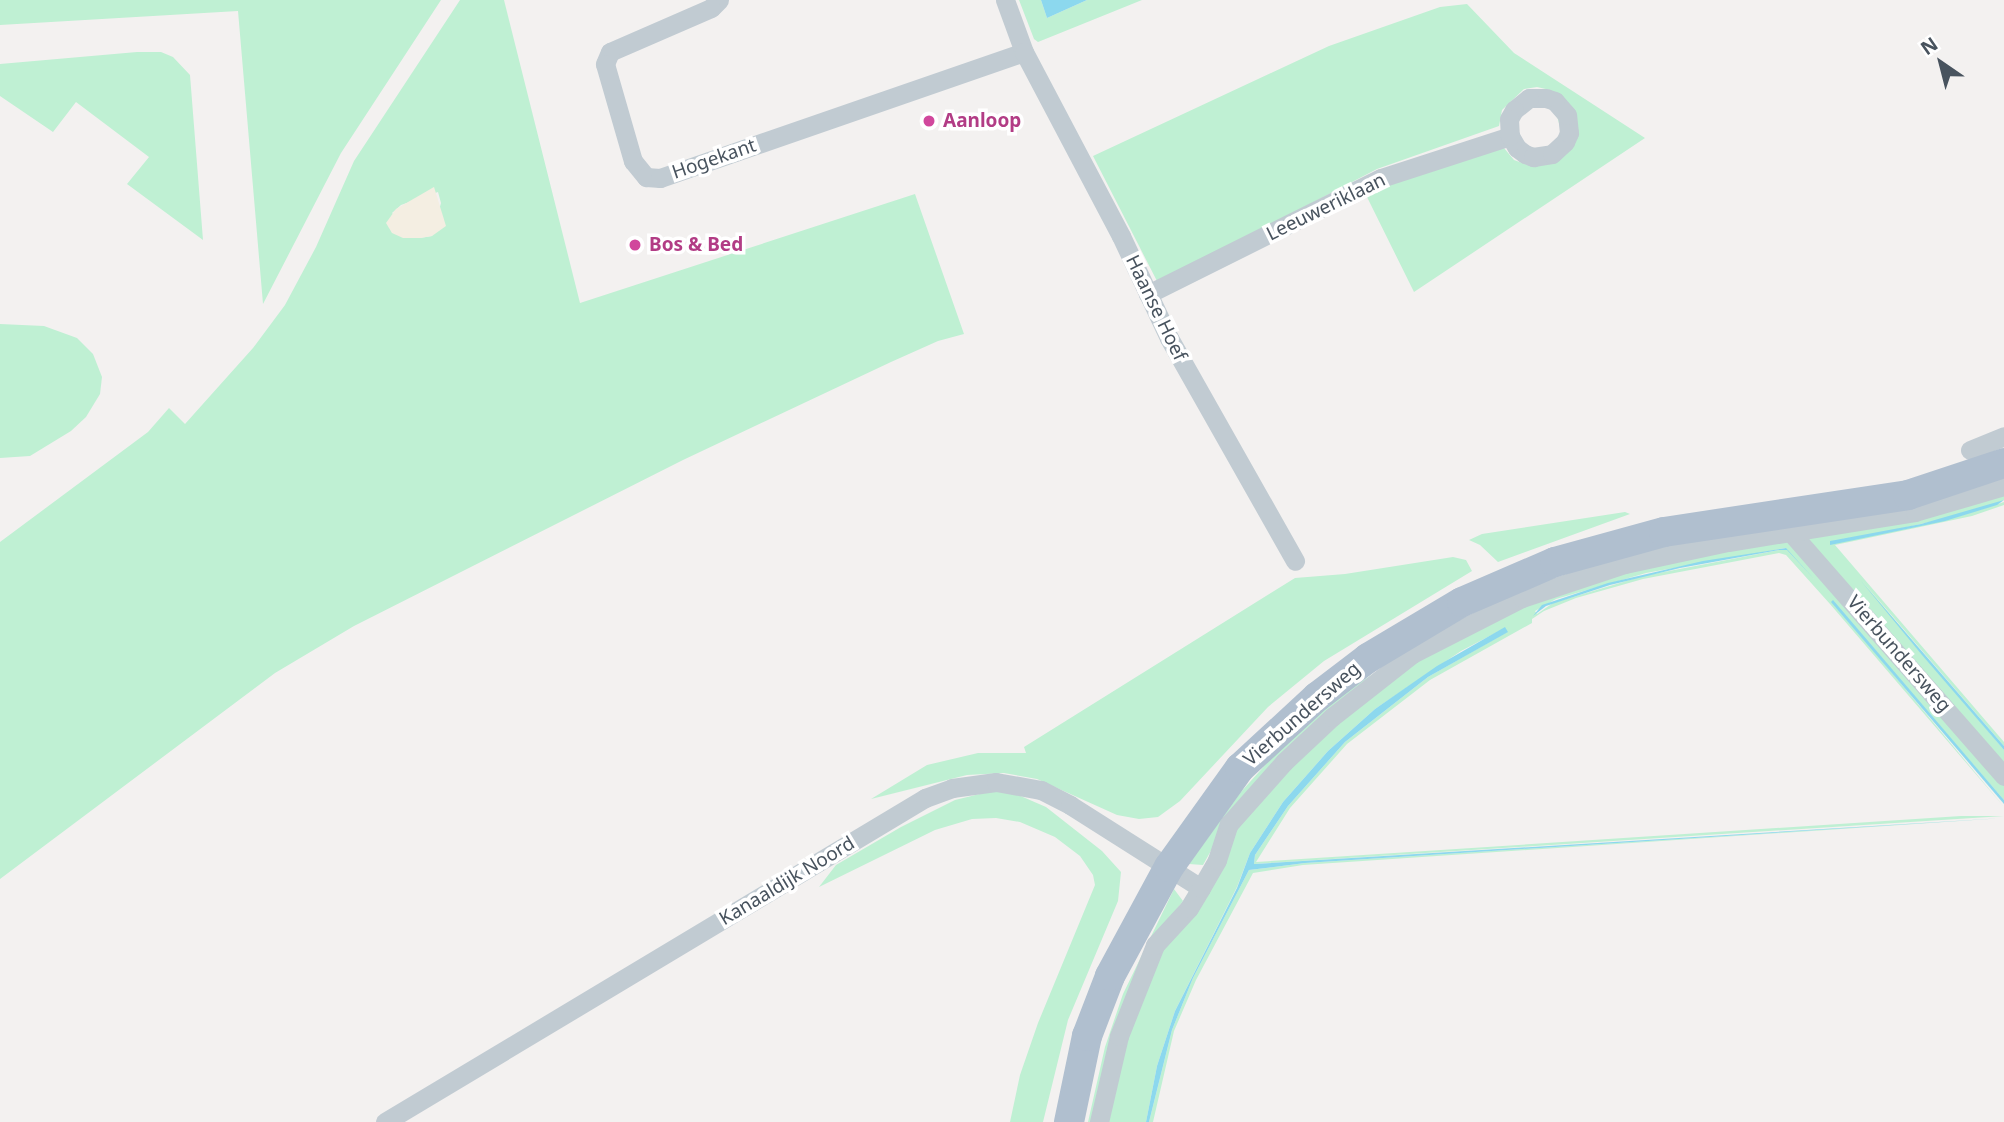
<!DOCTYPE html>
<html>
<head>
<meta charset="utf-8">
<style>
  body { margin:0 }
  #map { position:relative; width:2004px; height:1122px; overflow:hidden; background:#f3f1f0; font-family:"Noto Sans",sans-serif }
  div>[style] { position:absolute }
  .green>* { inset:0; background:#bff0d3 }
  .sand>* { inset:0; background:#f4eee2 }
  .water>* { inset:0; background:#8cd8ee }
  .minor>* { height:19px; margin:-9.5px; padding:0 9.5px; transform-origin:9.5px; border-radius:9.5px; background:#c1cbd2 }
  .primary>* { height:30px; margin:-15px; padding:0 15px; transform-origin:15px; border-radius:15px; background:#b0bfcf }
  .dots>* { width:19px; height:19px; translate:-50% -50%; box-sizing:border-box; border:4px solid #fff; border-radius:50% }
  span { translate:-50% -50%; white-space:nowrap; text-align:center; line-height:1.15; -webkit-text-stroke:7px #fff; paint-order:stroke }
  .hotel-label { font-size:19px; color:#b23c85; font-weight:700 }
  .left { translate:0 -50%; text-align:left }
  .street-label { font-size:19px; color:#48535e }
  .north { position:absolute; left:1906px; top:28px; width:70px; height:70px; -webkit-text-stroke:5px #fff; paint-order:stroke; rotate:325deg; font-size:19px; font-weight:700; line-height:28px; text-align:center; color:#48535e }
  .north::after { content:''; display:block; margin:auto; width:24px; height:32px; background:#48535e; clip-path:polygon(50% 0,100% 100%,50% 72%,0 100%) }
</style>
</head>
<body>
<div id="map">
  <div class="green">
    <div style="clip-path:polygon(0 0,441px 0,341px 153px,263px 304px,238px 11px,0 25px)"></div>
    <div style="clip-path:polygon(evenodd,460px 0,504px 0,580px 303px,915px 194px,964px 334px,938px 341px,891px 362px,683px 460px,354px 626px,275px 673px,0 879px,0 542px,148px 432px,169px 408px,185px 424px,253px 348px,285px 305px,316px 247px,354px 161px,460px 0,438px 192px,441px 203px,432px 236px,420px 238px,392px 213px,401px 205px,438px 192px)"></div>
    <div style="clip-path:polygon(1019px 0,1041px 0,1047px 18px,1087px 0,1142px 0,1038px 42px,1034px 39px)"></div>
    <div style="clip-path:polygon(1467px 4px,1514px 53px,1645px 138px,1414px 292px,1366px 195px,1386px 185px,1504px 148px,1514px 160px,1525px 164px,1538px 166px,1551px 163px,1567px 153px,1550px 90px,1537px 87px,1524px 89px,1502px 110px,1499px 126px,1377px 169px,1158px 283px,1093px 156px,1329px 46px,1440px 7px)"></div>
    <div style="clip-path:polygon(137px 52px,161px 52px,173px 57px,190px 75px,203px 240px,127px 184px,149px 157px,76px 102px,53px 132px,0 96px,0 64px)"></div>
    <div style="clip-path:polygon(0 324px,44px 326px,77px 338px,93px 354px,102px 377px,100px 394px,86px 417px,71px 431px,30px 456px,0 458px)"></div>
    <div style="clip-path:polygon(evenodd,2004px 491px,2004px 500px,1979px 510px,2004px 502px,2004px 505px,1972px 516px,1835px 545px,2004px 742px,2004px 746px,1862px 581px,2004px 750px,2004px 770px,1804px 537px,2004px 491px,1967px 514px,1905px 529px,1830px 541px,1870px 535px,1967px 514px)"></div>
    <div style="clip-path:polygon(1625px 512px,1630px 514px,1498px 562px,1480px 545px,1469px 540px,1482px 534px)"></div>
    <div style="clip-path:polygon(evenodd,1793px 538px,2004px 782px,2004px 800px,1832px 601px,2004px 807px,1830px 604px,1786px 555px,1779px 553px,1643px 579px,1576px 598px,1544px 611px,1532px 619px,1532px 623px,1430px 680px,1347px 744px,1290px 808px,1256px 862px,1961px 816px,2004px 816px,1254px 864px,1255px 855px,1288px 806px,1345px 742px,1428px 677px,1507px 632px,1505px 628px,1461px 651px,1375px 709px,1328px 751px,1283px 802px,1250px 853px,1237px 887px,1175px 1011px,1157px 1066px,1146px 1122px,1104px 1122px,1114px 1075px,1149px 974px,1230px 839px,1269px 786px,1395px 674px,1493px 618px,1612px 573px,1793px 538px,1785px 548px,1815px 580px,1787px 550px,1779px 550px,1643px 576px,1553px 603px,1537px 614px,1535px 611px,1556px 599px,1646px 573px,1785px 548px)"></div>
    <div style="clip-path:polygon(1453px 557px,1466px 560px,1472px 571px,1324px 661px,1268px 707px,1180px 801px,1158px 817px,1139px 819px,1117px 815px,1037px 779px,1004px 773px,967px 775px,871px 799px,927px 765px,978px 753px,1026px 753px,1024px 747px,1295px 578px,1345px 574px)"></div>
    <div style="clip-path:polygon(1403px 655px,1218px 838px,1203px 865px,1189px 864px,1240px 793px,1277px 752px,1337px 697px)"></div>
    <div style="clip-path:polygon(992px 791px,1016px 794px,1046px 807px,1102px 851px,1121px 872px,1118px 901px,1068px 1020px,1043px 1122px,1010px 1122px,1020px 1075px,1038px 1023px,1095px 885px,1093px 875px,1080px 856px,1055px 837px,1020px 822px,996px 818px,972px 819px,935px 830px,819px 887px,836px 865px,901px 827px,955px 800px)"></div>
    <div style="clip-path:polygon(2004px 818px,1303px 865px,1253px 873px,1196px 980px,1174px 1031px,1153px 1122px,1149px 1122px,1172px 1030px,1193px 978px,1249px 870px,1305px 863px)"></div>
    <div style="clip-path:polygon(1174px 889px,1183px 901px,1165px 925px,1093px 1122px,1088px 1122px,1105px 1047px,1123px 994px)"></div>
  </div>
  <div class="sand">
    <div style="clip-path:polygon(434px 187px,446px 226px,432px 236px,420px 238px,403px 238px,392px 233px,386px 223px,396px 209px)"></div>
  </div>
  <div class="water">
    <div style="clip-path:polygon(1041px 0,1087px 0,1047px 18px)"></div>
    <div style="clip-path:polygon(2004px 500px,1997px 505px,1945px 521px,1830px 545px,1830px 541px,1921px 524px)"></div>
    <div style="clip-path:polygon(1786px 548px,1815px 580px,1787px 550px,1779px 550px,1680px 568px,1610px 585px,1546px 606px,1533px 616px,1542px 605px,1608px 583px,1703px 561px)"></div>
    <div style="clip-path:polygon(1861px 581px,2004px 746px,2004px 750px,1922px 655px)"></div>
    <div style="clip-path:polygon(1833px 600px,2004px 800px,2004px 804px,1831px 602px)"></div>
    <div style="clip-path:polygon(1505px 627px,1508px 632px,1428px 677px,1345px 742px,1288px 806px,1255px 855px,1254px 864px,2004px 818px,1305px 863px,1249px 870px,1193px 978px,1172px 1030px,1149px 1122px,1146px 1122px,1157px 1066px,1175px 1011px,1237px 888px,1250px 853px,1283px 802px,1328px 751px,1375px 709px,1437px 666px)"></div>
  </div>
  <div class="minor">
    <div style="left:719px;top:0;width:11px;rotate:135deg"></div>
    <div style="left:711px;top:8px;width:110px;rotate:156.5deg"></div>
    <div style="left:610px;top:52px;width:13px;rotate:113deg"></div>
    <div style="left:605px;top:64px;width:101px;rotate:73.9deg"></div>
    <div style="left:633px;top:161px;width:21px;rotate:51deg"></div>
    <div style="left:646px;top:177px;width:14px;rotate:4deg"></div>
    <div style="left:660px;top:178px;width:385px;rotate:-19.1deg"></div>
    <div style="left:1005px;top:0;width:55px;rotate:69.9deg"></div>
    <div style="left:1024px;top:52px;width:208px;rotate:62.2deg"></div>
    <div style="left:1121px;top:236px;width:113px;rotate:64.8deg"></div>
    <div style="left:1169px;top:338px;width:256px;rotate:60.5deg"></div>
    <div style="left:1148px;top:294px;width:260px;rotate:-26.5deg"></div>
    <div style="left:1381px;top:178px;width:136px;rotate:-18deg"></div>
    <div style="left:1510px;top:136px;width:14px;rotate:60deg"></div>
    <div style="left:1517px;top:148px;width:10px;rotate:37deg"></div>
    <div style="left:1525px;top:154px;width:9px;rotate:21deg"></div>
    <div style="left:1533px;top:157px;width:19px;rotate:-9deg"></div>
    <div style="left:1552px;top:154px;width:18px;rotate:-43deg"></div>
    <div style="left:1565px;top:142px;width:10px;rotate:-66deg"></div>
    <div style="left:1569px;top:133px;width:18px;rotate:-96deg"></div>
    <div style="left:1567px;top:115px;width:18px;rotate:-131deg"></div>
    <div style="left:1555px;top:101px;width:9px;rotate:-162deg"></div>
    <div style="left:1546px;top:98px;width:17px;rotate:180deg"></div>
    <div style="left:1529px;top:98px;width:19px;rotate:141deg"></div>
    <div style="left:1514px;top:110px;width:10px;rotate:119deg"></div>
    <div style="left:1509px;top:119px;width:17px;rotate:87deg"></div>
    <div style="left:1970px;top:450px;width:37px;rotate:-22deg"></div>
    <div style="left:1786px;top:527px;width:331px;rotate:48.8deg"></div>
    <div style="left:385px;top:1122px;width:630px;rotate:-30.96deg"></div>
    <div style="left:925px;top:798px;width:29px;rotate:-20deg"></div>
    <div style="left:952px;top:788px;width:44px;rotate:-7.8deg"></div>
    <div style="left:996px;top:782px;width:46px;rotate:10.1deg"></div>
    <div style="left:1041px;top:790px;width:33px;rotate:27deg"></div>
    <div style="left:1070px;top:805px;width:155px;rotate:32.4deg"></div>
    <div style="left:1099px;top:1122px;width:88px;rotate:-76.9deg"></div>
    <div style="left:1119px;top:1036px;width:98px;rotate:-68.4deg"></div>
    <div style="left:1155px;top:945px;width:50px;rotate:-47.4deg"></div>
    <div style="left:1189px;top:908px;width:23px;rotate:-59deg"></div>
    <div style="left:1201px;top:888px;width:32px;rotate:-60deg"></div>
    <div style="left:1217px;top:860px;width:38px;rotate:-72deg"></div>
    <div style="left:1229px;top:824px;width:83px;rotate:-48.4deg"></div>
    <div style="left:1284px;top:762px;width:66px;rotate:-43.2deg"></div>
    <div style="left:1332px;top:717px;width:102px;rotate:-38.2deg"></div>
    <div style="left:1412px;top:654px;width:123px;rotate:-27deg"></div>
    <div style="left:1522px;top:598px;width:108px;rotate:-18.3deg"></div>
    <div style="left:1625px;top:564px;width:105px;rotate:-12.1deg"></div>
    <div style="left:1728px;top:542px;width:189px;rotate:-9.1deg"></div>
    <div style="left:1915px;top:512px;width:93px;rotate:-16.3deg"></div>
  </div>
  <div class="primary">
    <div style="left:1069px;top:1122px;width:88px;rotate:-78.2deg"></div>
    <div style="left:1087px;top:1036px;width:64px;rotate:-69deg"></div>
    <div style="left:1110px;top:976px;width:124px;rotate:-61.6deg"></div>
    <div style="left:1169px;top:867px;width:122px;rotate:-54.4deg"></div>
    <div style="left:1240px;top:768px;width:105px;rotate:-42.7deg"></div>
    <div style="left:1317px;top:697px;width:64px;rotate:-37.4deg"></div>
    <div style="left:1368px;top:658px;width:109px;rotate:-30.8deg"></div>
    <div style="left:1462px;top:602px;width:101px;rotate:-23.3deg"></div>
    <div style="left:1555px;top:562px;width:113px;rotate:-15.4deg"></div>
    <div style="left:1664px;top:532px;width:247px;rotate:-8.6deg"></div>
    <div style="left:1908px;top:495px;width:101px;rotate:-18.4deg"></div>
  </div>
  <div class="dots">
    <div style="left:929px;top:121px;background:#d1479c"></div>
    <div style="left:635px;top:245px;background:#d1479c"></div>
  </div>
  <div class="hotel-label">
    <span class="left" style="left:943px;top:121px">Aanloop</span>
    <span class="left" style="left:649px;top:245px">Bos &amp; Bed</span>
  </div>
  <div class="street-label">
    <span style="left:714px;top:159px;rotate:-19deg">Hogekant</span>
    <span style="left:1326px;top:207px;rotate:-26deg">Leeuweriklaan</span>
    <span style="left:1156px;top:308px;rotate:64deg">Haanse Hoef</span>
    <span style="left:1899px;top:654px;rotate:49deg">Vierbundersweg</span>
    <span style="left:1302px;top:714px;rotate:-41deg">Vierbundersweg</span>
    <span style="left:787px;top:881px;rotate:-31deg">Kanaaldijk Noord</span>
  </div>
  <div class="north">N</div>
</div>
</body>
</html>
